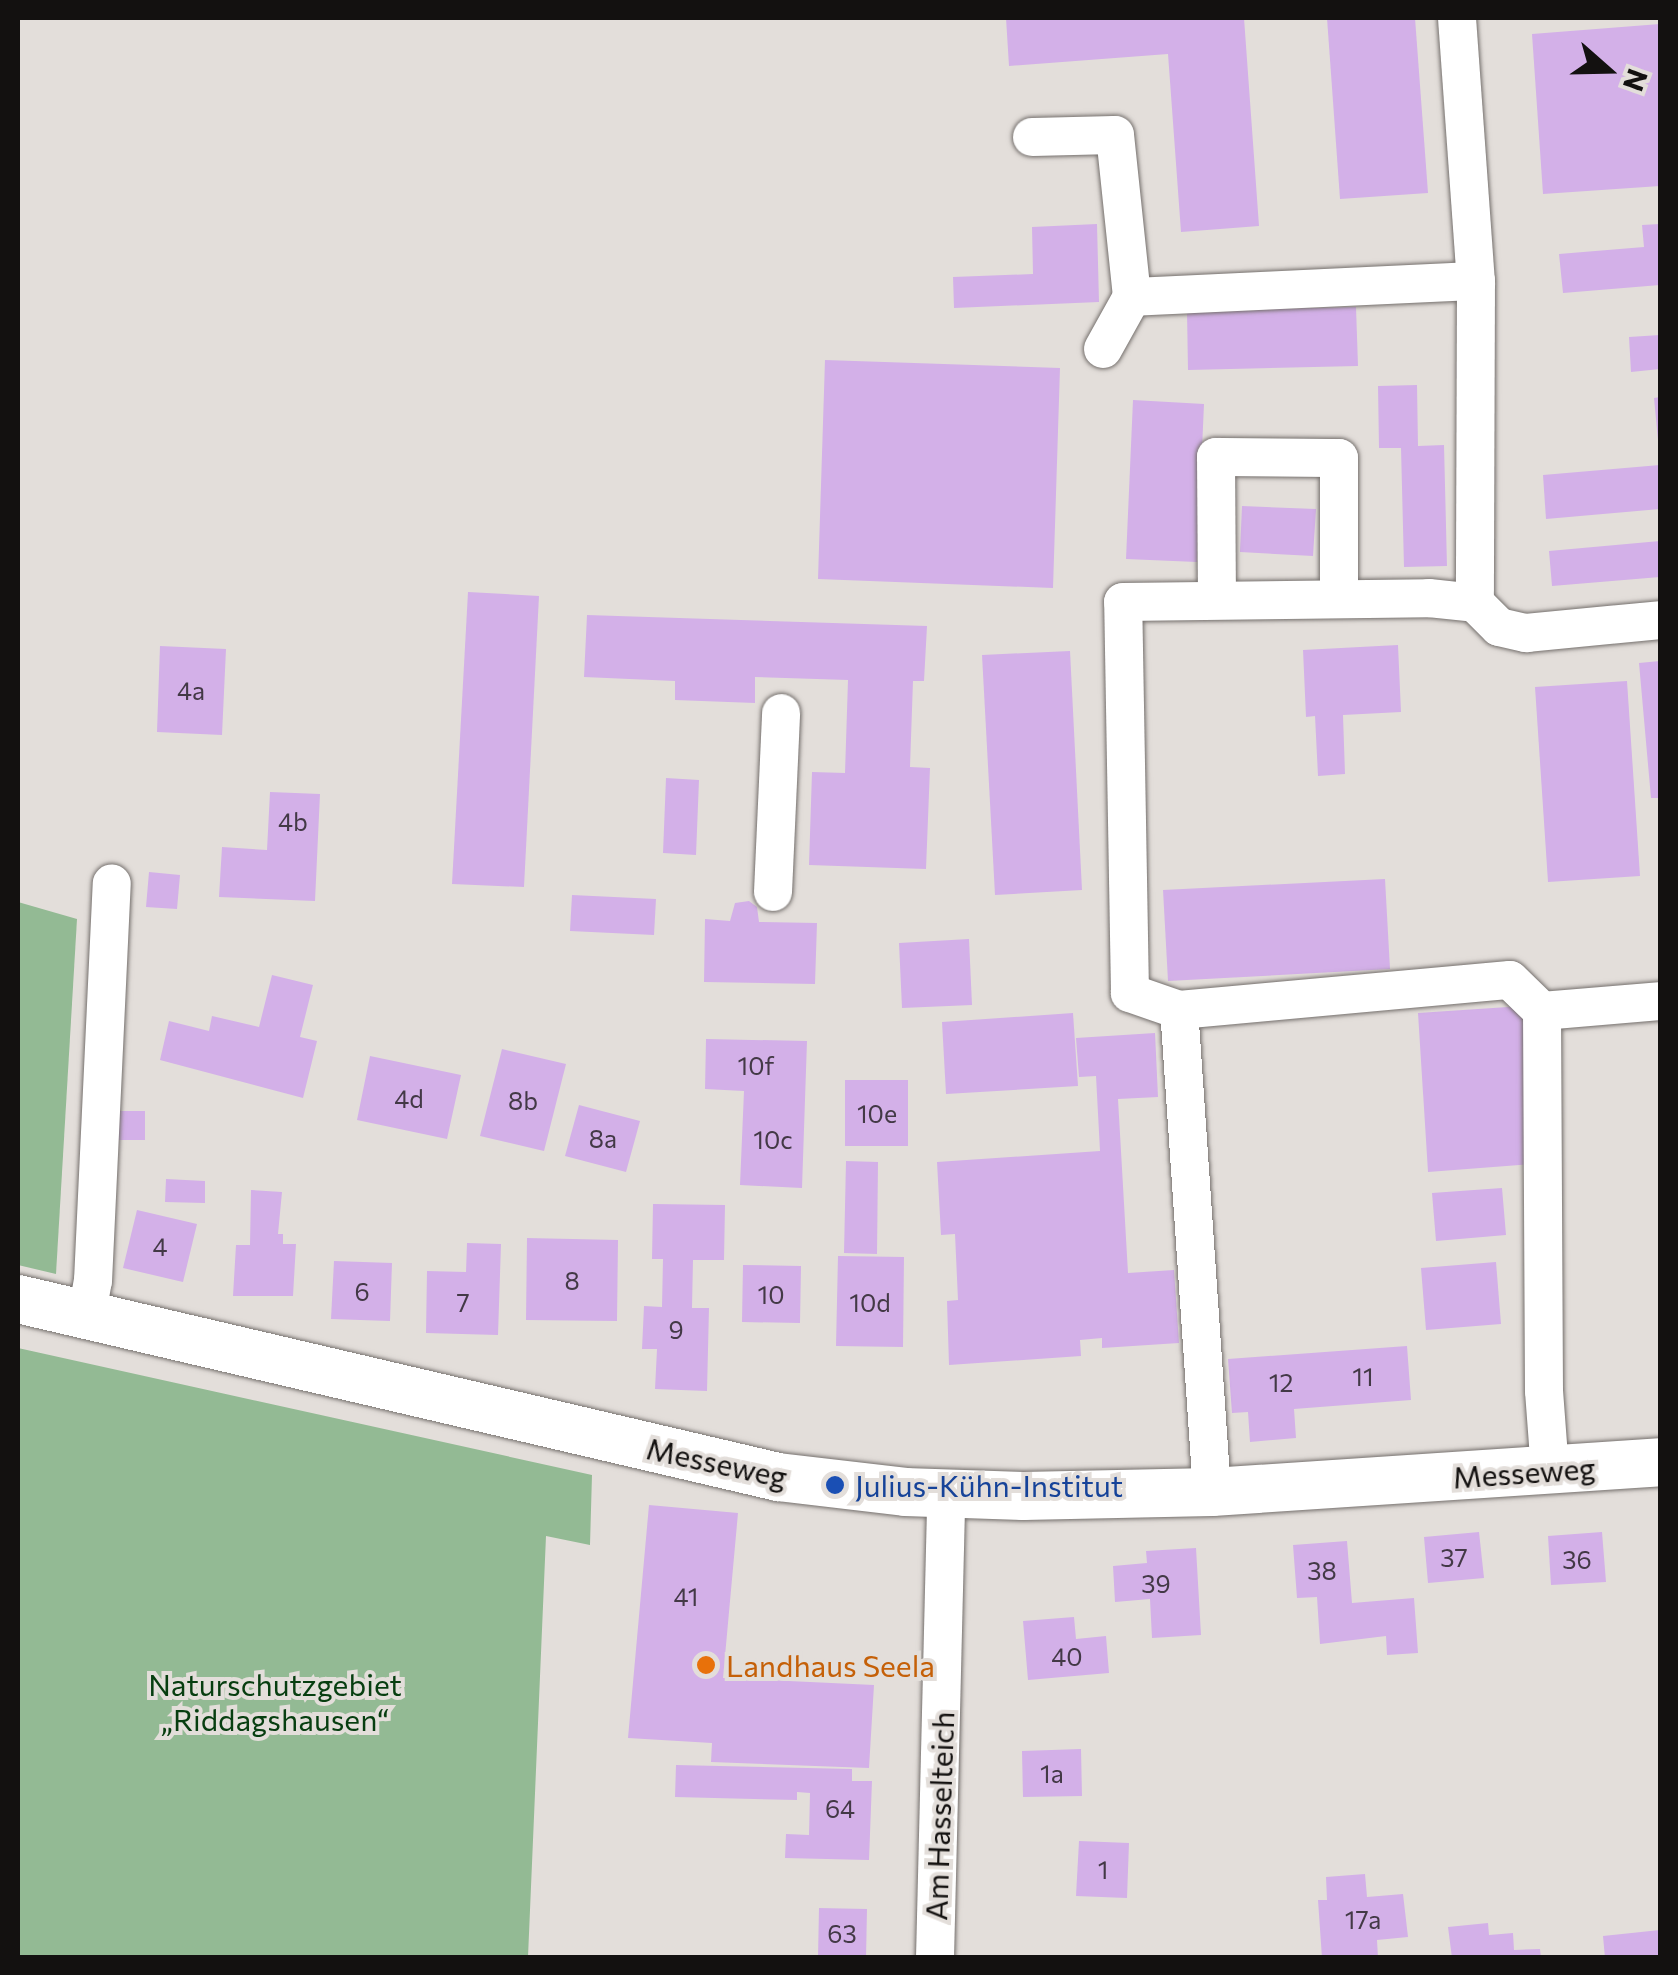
<!DOCTYPE html>
<html>
<head>
<meta charset="utf-8">
<style>
  body { margin:0 }
  #map { position:relative; width:1678px; height:1975px; overflow:hidden; background:#e3deda; font-family:Commissioner,sans-serif }
  div>[style] { position:absolute }
  .green>* { inset:0; background:#93ba94 }
  .building>* { inset:0; background:#d3b0e8 }
  .roads { filter:drop-shadow(0 0 2px #75706d) drop-shadow(0 0 2px #75706d) }
  .minor>* { height:38px; margin:-19px; padding:0 19px; transform-origin:19px; border-radius:19px; background:#fff }
  .major>* { height:48px; margin:-24px; padding:0 24px; transform-origin:24px; border-radius:24px; background:#fff }
  .dots>* { width:28px; height:28px; translate:-50% -50%; box-sizing:border-box; border:5px solid #e3deda; border-radius:50% }
  span { translate:-50% -50%; white-space:nowrap; text-align:center; line-height:1.15; -webkit-text-stroke:8px #e3deda; paint-order:stroke }
  .number-label { font-size:25px; color:#433946 }
  .number-label span { -webkit-text-stroke-width:0 }
  .street-label { font-size:30px; color:#131110 }
  .transit-label { font-size:30px; color:#164399 }
  .left { translate:0 -50%; text-align:left }
  .food-label { font-size:30px; color:#c56008 }
  .park-label { font-size:30px; color:#073e10 }
  .frame { position:absolute; inset:0; border:20px solid #131110; pointer-events:none }
  .north { position:absolute; left:1558px; top:20px; width:100px; height:100px; -webkit-text-stroke:8px #e3deda; paint-order:stroke; rotate:110deg; font-size:28px; font-weight:700; line-height:40px; text-align:center; color:#131110 }
  .north::after { content:''; display:block; margin:auto; width:35px; height:45px; background:#131110; clip-path:polygon(50% 0,100% 100%,50% 72%,0 100%) }
</style>
</head>
<body>
<div id="map">
  <div class="green">
    <div style="clip-path:polygon(18px 902px,77px 919px,56px 1274px,18px 1265px)"></div>
    <div style="clip-path:polygon(18px 1348px,592px 1475px,590px 1545px,546px 1536px,528px 1957px,18px 1957px)"></div>
  </div>
  <div class="building">
    <div style="clip-path:polygon(1006px 18px,1244px 18px,1259px 226px,1181px 232px,1168px 54px,1009px 66px)"></div>
    <div style="clip-path:polygon(1327px 18px,1415px 18px,1428px 193px,1340px 199px)"></div>
    <div style="clip-path:polygon(1660px 24px,1660px 186px,1543px 194px,1532px 34px)"></div>
    <div style="clip-path:polygon(1097px 224px,1099px 302px,954px 308px,953px 277px,1033px 274px,1032px 227px)"></div>
    <div style="clip-path:polygon(1660px 224px,1660px 285px,1563px 293px,1559px 254px,1644px 247px,1642px 225px)"></div>
    <div style="clip-path:polygon(1356px 307px,1358px 366px,1188px 370px,1187px 311px)"></div>
    <div style="clip-path:polygon(1660px 335px,1660px 369px,1631px 372px,1629px 337px)"></div>
    <div style="clip-path:polygon(825px 360px,1060px 368px,1053px 588px,818px 579px)"></div>
    <div style="clip-path:polygon(1417px 385px,1418px 446px,1444px 445px,1447px 566px,1404px 567px,1401px 448px,1379px 448px,1378px 386px)"></div>
    <div style="clip-path:polygon(1660px 397px,1660px 440px,1658px 440px,1654px 398px)"></div>
    <div style="clip-path:polygon(1133px 400px,1204px 404px,1197px 562px,1126px 559px)"></div>
    <div style="clip-path:polygon(1660px 465px,1660px 509px,1546px 519px,1543px 475px)"></div>
    <div style="clip-path:polygon(1242px 506px,1316px 509px,1313px 556px,1240px 552px)"></div>
    <div style="clip-path:polygon(1660px 541px,1660px 577px,1552px 586px,1549px 551px)"></div>
    <div style="clip-path:polygon(468px 592px,539px 596px,524px 887px,452px 884px)"></div>
    <div style="clip-path:polygon(587px 615px,927px 626px,924px 681px,913px 681px,910px 767px,930px 768px,926px 869px,809px 865px,812px 772px,845px 773px,848px 680px,755px 677px,755px 703px,675px 700px,675px 681px,584px 677px)"></div>
    <div style="clip-path:polygon(1398px 645px,1401px 712px,1343px 715px,1345px 774px,1318px 776px,1315px 716px,1306px 717px,1303px 650px)"></div>
    <div style="clip-path:polygon(160px 646px,226px 649px,222px 735px,157px 732px)"></div>
    <div style="clip-path:polygon(1070px 651px,1082px 890px,995px 895px,982px 655px)"></div>
    <div style="clip-path:polygon(1660px 661px,1660px 798px,1651px 798px,1639px 663px)"></div>
    <div style="clip-path:polygon(1627px 681px,1640px 876px,1548px 882px,1535px 687px)"></div>
    <div style="clip-path:polygon(666px 778px,699px 780px,696px 855px,663px 853px)"></div>
    <div style="clip-path:polygon(270px 792px,320px 794px,315px 901px,219px 897px,222px 847px,267px 850px)"></div>
    <div style="clip-path:polygon(149px 872px,180px 875px,177px 909px,146px 907px)"></div>
    <div style="clip-path:polygon(1385px 879px,1390px 969px,1168px 981px,1163px 890px)"></div>
    <div style="clip-path:polygon(572px 895px,656px 899px,654px 935px,570px 931px)"></div>
    <div style="clip-path:polygon(749px 901px,757px 907px,759px 922px,817px 923px,815px 984px,704px 982px,705px 919px,730px 921px,735px 903px)"></div>
    <div style="clip-path:polygon(969px 939px,972px 1005px,902px 1008px,899px 943px)"></div>
    <div style="clip-path:polygon(272px 975px,313px 985px,300px 1037px,317px 1041px,303px 1098px,160px 1060px,169px 1021px,209px 1031px,212px 1016px,259px 1027px)"></div>
    <div style="clip-path:polygon(1523px 1006px,1533px 1164px,1428px 1172px,1418px 1013px)"></div>
    <div style="clip-path:polygon(1073px 1013px,1078px 1086px,946px 1094px,942px 1022px)"></div>
    <div style="clip-path:polygon(1155px 1033px,1158px 1097px,1118px 1099px,1128px 1273px,1174px 1270px,1179px 1343px,1102px 1348px,1102px 1338px,1080px 1340px,1081px 1356px,949px 1365px,947px 1301px,958px 1300px,955px 1234px,941px 1235px,937px 1162px,1100px 1151px,1096px 1076px,1079px 1077px,1076px 1038px)"></div>
    <div style="clip-path:polygon(706px 1039px,807px 1041px,802px 1188px,740px 1185px,744px 1091px,705px 1089px)"></div>
    <div style="clip-path:polygon(502px 1049px,566px 1064px,544px 1151px,480px 1136px)"></div>
    <div style="clip-path:polygon(370px 1056px,461px 1075px,447px 1139px,357px 1120px)"></div>
    <div style="clip-path:polygon(845px 1080px,908px 1080px,908px 1146px,845px 1146px)"></div>
    <div style="clip-path:polygon(579px 1105px,640px 1121px,626px 1172px,565px 1156px)"></div>
    <div style="clip-path:polygon(118px 1111px,145px 1111px,145px 1140px,118px 1140px)"></div>
    <div style="clip-path:polygon(846px 1161px,878px 1162px,877px 1254px,844px 1253px)"></div>
    <div style="clip-path:polygon(166px 1179px,205px 1181px,205px 1203px,165px 1202px)"></div>
    <div style="clip-path:polygon(1502px 1188px,1506px 1235px,1436px 1241px,1432px 1193px)"></div>
    <div style="clip-path:polygon(251px 1190px,282px 1192px,278px 1234px,283px 1234px,283px 1244px,296px 1244px,293px 1296px,233px 1296px,236px 1245px,250px 1245px)"></div>
    <div style="clip-path:polygon(653px 1204px,725px 1205px,724px 1260px,693px 1260px,692px 1308px,709px 1308px,707px 1391px,655px 1389px,657px 1349px,642px 1349px,644px 1306px,662px 1307px,663px 1259px,652px 1259px)"></div>
    <div style="clip-path:polygon(137px 1210px,197px 1224px,183px 1282px,123px 1268px)"></div>
    <div style="clip-path:polygon(527px 1238px,618px 1240px,617px 1321px,526px 1320px)"></div>
    <div style="clip-path:polygon(467px 1243px,501px 1244px,498px 1335px,426px 1333px,427px 1271px,466px 1272px)"></div>
    <div style="clip-path:polygon(838px 1256px,904px 1257px,903px 1347px,836px 1346px)"></div>
    <div style="clip-path:polygon(334px 1261px,392px 1263px,390px 1321px,331px 1319px)"></div>
    <div style="clip-path:polygon(1496px 1262px,1501px 1324px,1426px 1330px,1421px 1268px)"></div>
    <div style="clip-path:polygon(743px 1265px,801px 1266px,800px 1323px,742px 1322px)"></div>
    <div style="clip-path:polygon(1407px 1346px,1411px 1400px,1294px 1409px,1296px 1438px,1250px 1442px,1248px 1412px,1232px 1413px,1228px 1359px)"></div>
    <div style="clip-path:polygon(649px 1505px,738px 1513px,723px 1678px,874px 1685px,869px 1768px,711px 1762px,712px 1743px,628px 1738px)"></div>
    <div style="clip-path:polygon(1479px 1532px,1484px 1578px,1428px 1583px,1424px 1537px)"></div>
    <div style="clip-path:polygon(1602px 1532px,1606px 1582px,1551px 1585px,1548px 1536px)"></div>
    <div style="clip-path:polygon(1347px 1541px,1352px 1603px,1414px 1598px,1418px 1653px,1387px 1655px,1386px 1636px,1320px 1644px,1317px 1597px,1297px 1598px,1293px 1545px)"></div>
    <div style="clip-path:polygon(1196px 1548px,1201px 1635px,1152px 1638px,1150px 1599px,1115px 1602px,1113px 1566px,1147px 1563px,1146px 1551px)"></div>
    <div style="clip-path:polygon(1074px 1617px,1076px 1639px,1106px 1636px,1109px 1673px,1028px 1680px,1023px 1621px)"></div>
    <div style="clip-path:polygon(1081px 1749px,1082px 1796px,1023px 1797px,1022px 1751px)"></div>
    <div style="clip-path:polygon(676px 1765px,852px 1769px,852px 1781px,872px 1781px,869px 1860px,785px 1858px,786px 1834px,809px 1835px,810px 1793px,797px 1792px,797px 1800px,675px 1797px)"></div>
    <div style="clip-path:polygon(1079px 1841px,1129px 1843px,1127px 1898px,1076px 1896px)"></div>
    <div style="clip-path:polygon(1365px 1874px,1367px 1897px,1403px 1894px,1408px 1937px,1377px 1940px,1378px 1958px,1322px 1958px,1318px 1900px,1327px 1900px,1326px 1877px)"></div>
    <div style="clip-path:polygon(819px 1908px,867px 1909px,866px 1958px,818px 1958px)"></div>
    <div style="clip-path:polygon(1488px 1923px,1489px 1935px,1513px 1933px,1514px 1950px,1540px 1949px,1541px 1958px,1452px 1958px,1448px 1927px)"></div>
    <div style="clip-path:polygon(1660px 1930px,1660px 1958px,1605px 1958px,1603px 1936px)"></div>
  </div>
  <div class="roads">
    <div class="minor">
      <div style="left:1457px;top:18px;width:264px;rotate:85.9deg"></div>
      <div style="left:1032px;top:137px;width:83px;rotate:-1.4deg"></div>
      <div style="left:1115px;top:135px;width:163px;rotate:84deg"></div>
      <div style="left:1103px;top:349px;width:60px;rotate:-60.9deg"></div>
      <div style="left:1132px;top:297px;width:344px;rotate:-2.7deg"></div>
      <div style="left:1476px;top:281px;width:322px;rotate:90.2deg"></div>
      <div style="left:1217px;top:600px;width:143px;rotate:-90.4deg"></div>
      <div style="left:1216px;top:457px;width:123px;rotate:0.5deg"></div>
      <div style="left:1339px;top:458px;width:139px;rotate:90deg"></div>
      <div style="left:773px;top:892px;width:179px;rotate:-87.4deg"></div>
      <div style="left:1179px;top:1010px;width:52px;rotate:-160.9deg"></div>
      <div style="left:1130px;top:993px;width:391px;rotate:-91deg"></div>
      <div style="left:1123px;top:602px;width:306px;rotate:-0.7deg"></div>
      <div style="left:1429px;top:598px;width:46px;rotate:6.2deg"></div>
      <div style="left:1475px;top:603px;width:34px;rotate:45deg"></div>
      <div style="left:1499px;top:627px;width:28px;rotate:13deg"></div>
      <div style="left:1526px;top:633px;width:135px;rotate:-5.5deg"></div>
      <div style="left:1542px;top:1011px;width:380px;rotate:89.7deg"></div>
      <div style="left:1544px;top:1391px;width:79px;rotate:85.7deg"></div>
      <div style="left:87px;top:1314px;width:34px;rotate:-80deg"></div>
      <div style="left:93px;top:1281px;width:398px;rotate:-87.3deg"></div>
      <div style="left:1212px;top:1492px;width:483px;rotate:-93.9deg"></div>
      <div style="left:1179px;top:1010px;width:332px;rotate:-5.2deg"></div>
      <div style="left:1510px;top:980px;width:45px;rotate:44.1deg"></div>
      <div style="left:1542px;top:1011px;width:118px;rotate:-4.8deg"></div>
      <div style="left:935px;top:1958px;width:464px;rotate:-88.6deg"></div>
    </div>
    <div class="major">
      <div style="left:18px;top:1299px;width:781px;rotate:13.18deg"></div>
      <div style="left:778px;top:1477px;width:128px;rotate:6.7deg"></div>
      <div style="left:905px;top:1492px;width:118px;rotate:1.9deg"></div>
      <div style="left:1023px;top:1496px;width:189px;rotate:-1.2deg"></div>
      <div style="left:1212px;top:1492px;width:449px;rotate:-3.8deg"></div>
    </div>
  </div>
  <div class="dots">
    <div style="left:835px;top:1485px;background:#1a4fb4"></div>
    <div style="left:706px;top:1665px;background:#e8710a"></div>
  </div>
  <div class="number-label">
    <span style="left:191px;top:690px">4a</span>
    <span style="left:293px;top:821px">4b</span>
    <span style="left:756px;top:1065px">10f</span>
    <span style="left:409px;top:1098px">4d</span>
    <span style="left:523px;top:1100px">8b</span>
    <span style="left:877px;top:1113px">10e</span>
    <span style="left:603px;top:1138px">8a</span>
    <span style="left:773px;top:1139px">10c</span>
    <span style="left:160px;top:1246px">4</span>
    <span style="left:572px;top:1280px">8</span>
    <span style="left:362px;top:1291px">6</span>
    <span style="left:771px;top:1294px">10</span>
    <span style="left:463px;top:1302px">7</span>
    <span style="left:870px;top:1302px">10d</span>
    <span style="left:676px;top:1329px">9</span>
    <span style="left:1363px;top:1376px">11</span>
    <span style="left:1281px;top:1382px">12</span>
    <span style="left:1454px;top:1557px">37</span>
    <span style="left:1577px;top:1559px">36</span>
    <span style="left:1322px;top:1570px">38</span>
    <span style="left:1156px;top:1583px">39</span>
    <span style="left:686px;top:1596px">41</span>
    <span style="left:1067px;top:1656px">40</span>
    <span style="left:1052px;top:1773px">1a</span>
    <span style="left:840px;top:1808px">64</span>
    <span style="left:1103px;top:1869px">1</span>
    <span style="left:1363px;top:1919px">17a</span>
    <span style="left:842px;top:1933px">63</span>
  </div>
  <div class="street-label">
    <span style="left:717px;top:1462px;rotate:12deg">Messeweg</span>
    <span style="left:1524px;top:1472px;rotate:-4deg">Messeweg</span>
    <span style="left:939px;top:1816px;rotate:-88deg">Am Hasselteich</span>
  </div>
  <div class="transit-label">
    <span class="left" style="left:855px;top:1485px">Julius-Kühn-Institut</span>
  </div>
  <div class="food-label">
    <span class="left" style="left:726px;top:1665px">Landhaus Seela</span>
  </div>
  <div class="park-label">
    <span style="left:275px;top:1701px">Naturschutzgebiet<br>„Riddagshausen“</span>
  </div>
  <div class="frame"></div>
  <div class="north">N</div>
</div>
</body>
</html>
